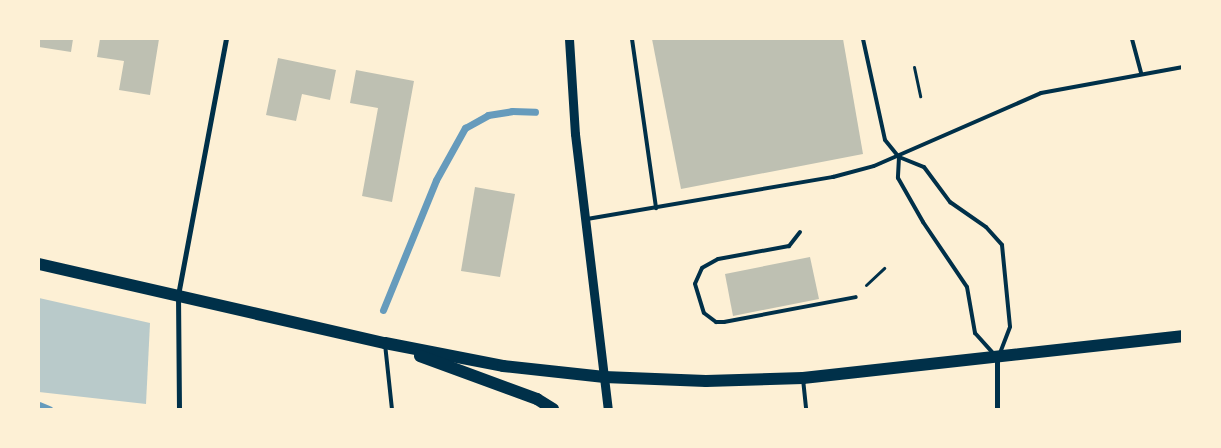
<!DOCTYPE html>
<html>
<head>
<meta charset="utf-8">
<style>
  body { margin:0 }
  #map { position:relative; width:1221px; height:448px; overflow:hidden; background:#fdf0d5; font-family:"Public Sans",sans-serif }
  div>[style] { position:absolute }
  .green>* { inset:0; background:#b9caca }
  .stream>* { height:7px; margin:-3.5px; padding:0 3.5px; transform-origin:3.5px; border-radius:3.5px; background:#669bbc }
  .building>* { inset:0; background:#bec0b2 }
  .path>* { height:3px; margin:-1.5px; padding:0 1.5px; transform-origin:1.5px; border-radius:1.5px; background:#003049 }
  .service>* { height:4px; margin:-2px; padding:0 2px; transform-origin:2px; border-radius:2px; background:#003049 }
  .minor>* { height:5px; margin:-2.5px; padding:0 2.5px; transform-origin:2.5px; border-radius:2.5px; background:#003049 }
  .tertiary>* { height:9px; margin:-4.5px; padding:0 4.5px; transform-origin:4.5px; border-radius:4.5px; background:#003049 }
  .primary>* { height:12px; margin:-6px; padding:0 6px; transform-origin:6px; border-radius:6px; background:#003049 }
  span { translate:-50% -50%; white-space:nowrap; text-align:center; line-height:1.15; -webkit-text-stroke:5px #fdf0d5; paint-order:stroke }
  .frame { position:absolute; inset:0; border:40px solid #fdf0d5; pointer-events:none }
</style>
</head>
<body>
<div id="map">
  <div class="green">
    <div style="clip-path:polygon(39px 298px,150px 323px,146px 404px,39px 392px)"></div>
  </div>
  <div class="stream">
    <div style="left:383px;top:310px;width:140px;rotate:-67.8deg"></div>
    <div style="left:436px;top:180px;width:60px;rotate:-60.9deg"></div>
    <div style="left:465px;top:128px;width:26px;rotate:-29deg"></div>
    <div style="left:488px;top:115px;width:24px;rotate:-9deg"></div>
    <div style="left:512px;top:111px;width:23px;rotate:2deg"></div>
    <div style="left:39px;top:405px;width:11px;rotate:22deg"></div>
  </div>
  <div class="building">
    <div style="clip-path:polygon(39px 39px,73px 39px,71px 52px,39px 47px)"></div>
    <div style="clip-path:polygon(100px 39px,159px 39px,150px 95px,119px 90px,124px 61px,97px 57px)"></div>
    <div style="clip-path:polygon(652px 39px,843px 39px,863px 154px,681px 189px)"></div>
    <div style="clip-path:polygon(278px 58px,336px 70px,330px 100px,302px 94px,296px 121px,266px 115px)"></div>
    <div style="clip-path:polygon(356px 70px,414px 81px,392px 202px,362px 196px,378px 108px,350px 103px)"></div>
    <div style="clip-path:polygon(475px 187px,515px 194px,500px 277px,461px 271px)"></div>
    <div style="clip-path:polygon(810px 257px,819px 299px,733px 316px,725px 274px)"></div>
  </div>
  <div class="path">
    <div style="left:914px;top:67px;width:30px;rotate:78deg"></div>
    <div style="left:866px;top:285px;width:25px;rotate:-43deg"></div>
  </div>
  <div class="service">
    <div style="left:632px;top:39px;width:171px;rotate:81.9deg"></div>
    <div style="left:863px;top:39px;width:103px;rotate:77.7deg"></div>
    <div style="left:885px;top:140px;width:22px;rotate:51deg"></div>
    <div style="left:899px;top:157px;width:27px;rotate:22deg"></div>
    <div style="left:924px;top:167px;width:44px;rotate:53.4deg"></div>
    <div style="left:950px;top:202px;width:44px;rotate:34.8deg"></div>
    <div style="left:986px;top:227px;width:24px;rotate:48deg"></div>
    <div style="left:1002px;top:245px;width:82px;rotate:84.4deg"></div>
    <div style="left:1010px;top:327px;width:28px;rotate:111deg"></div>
    <div style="left:1132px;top:39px;width:35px;rotate:75deg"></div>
    <div style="left:899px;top:157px;width:21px;rotate:93deg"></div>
    <div style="left:898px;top:178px;width:51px;rotate:60.4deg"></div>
    <div style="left:923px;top:222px;width:78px;rotate:55.9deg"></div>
    <div style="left:967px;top:287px;width:47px;rotate:80.1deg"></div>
    <div style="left:975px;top:333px;width:28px;rotate:48deg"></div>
    <div style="left:587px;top:219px;width:250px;rotate:-9.7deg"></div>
    <div style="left:833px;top:177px;width:42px;rotate:-15deg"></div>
    <div style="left:874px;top:166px;width:182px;rotate:-23.6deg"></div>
    <div style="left:1041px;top:93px;width:143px;rotate:-10.4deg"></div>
    <div style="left:800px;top:232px;width:18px;rotate:128deg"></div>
    <div style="left:789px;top:246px;width:72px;rotate:169.6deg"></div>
    <div style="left:718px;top:259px;width:18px;rotate:151deg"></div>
    <div style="left:702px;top:268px;width:17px;rotate:114deg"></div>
    <div style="left:695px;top:284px;width:30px;rotate:73deg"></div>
    <div style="left:704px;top:313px;width:15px;rotate:37deg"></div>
    <div style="left:716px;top:322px;width:8px"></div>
    <div style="left:724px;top:322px;width:134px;rotate:-10.7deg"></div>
    <div style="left:385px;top:344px;width:65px;rotate:83.9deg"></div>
    <div style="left:803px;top:379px;width:30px;rotate:84deg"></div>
  </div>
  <div class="minor">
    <div style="left:179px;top:409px;width:114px;rotate:-90.5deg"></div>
    <div style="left:178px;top:295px;width:260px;rotate:-79.4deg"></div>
    <div style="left:997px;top:409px;width:50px;rotate:-90deg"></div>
  </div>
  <div class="tertiary">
    <div style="left:569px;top:39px;width:95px;rotate:86.4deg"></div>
    <div style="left:575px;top:134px;width:277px;rotate:83.2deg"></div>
  </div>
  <div class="primary">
    <div style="left:39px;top:264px;width:355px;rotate:12.9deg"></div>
    <div style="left:385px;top:343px;width:120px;rotate:11deg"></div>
    <div style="left:503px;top:366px;width:102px;rotate:6.2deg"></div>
    <div style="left:604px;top:377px;width:102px;rotate:2.2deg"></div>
    <div style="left:706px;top:381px;width:97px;rotate:-1.8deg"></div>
    <div style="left:803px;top:378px;width:381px;rotate:-6.3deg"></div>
    <div style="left:420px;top:356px;width:125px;rotate:20.2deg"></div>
    <div style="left:537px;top:399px;width:19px;rotate:32deg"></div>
  </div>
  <div class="frame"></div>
</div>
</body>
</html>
